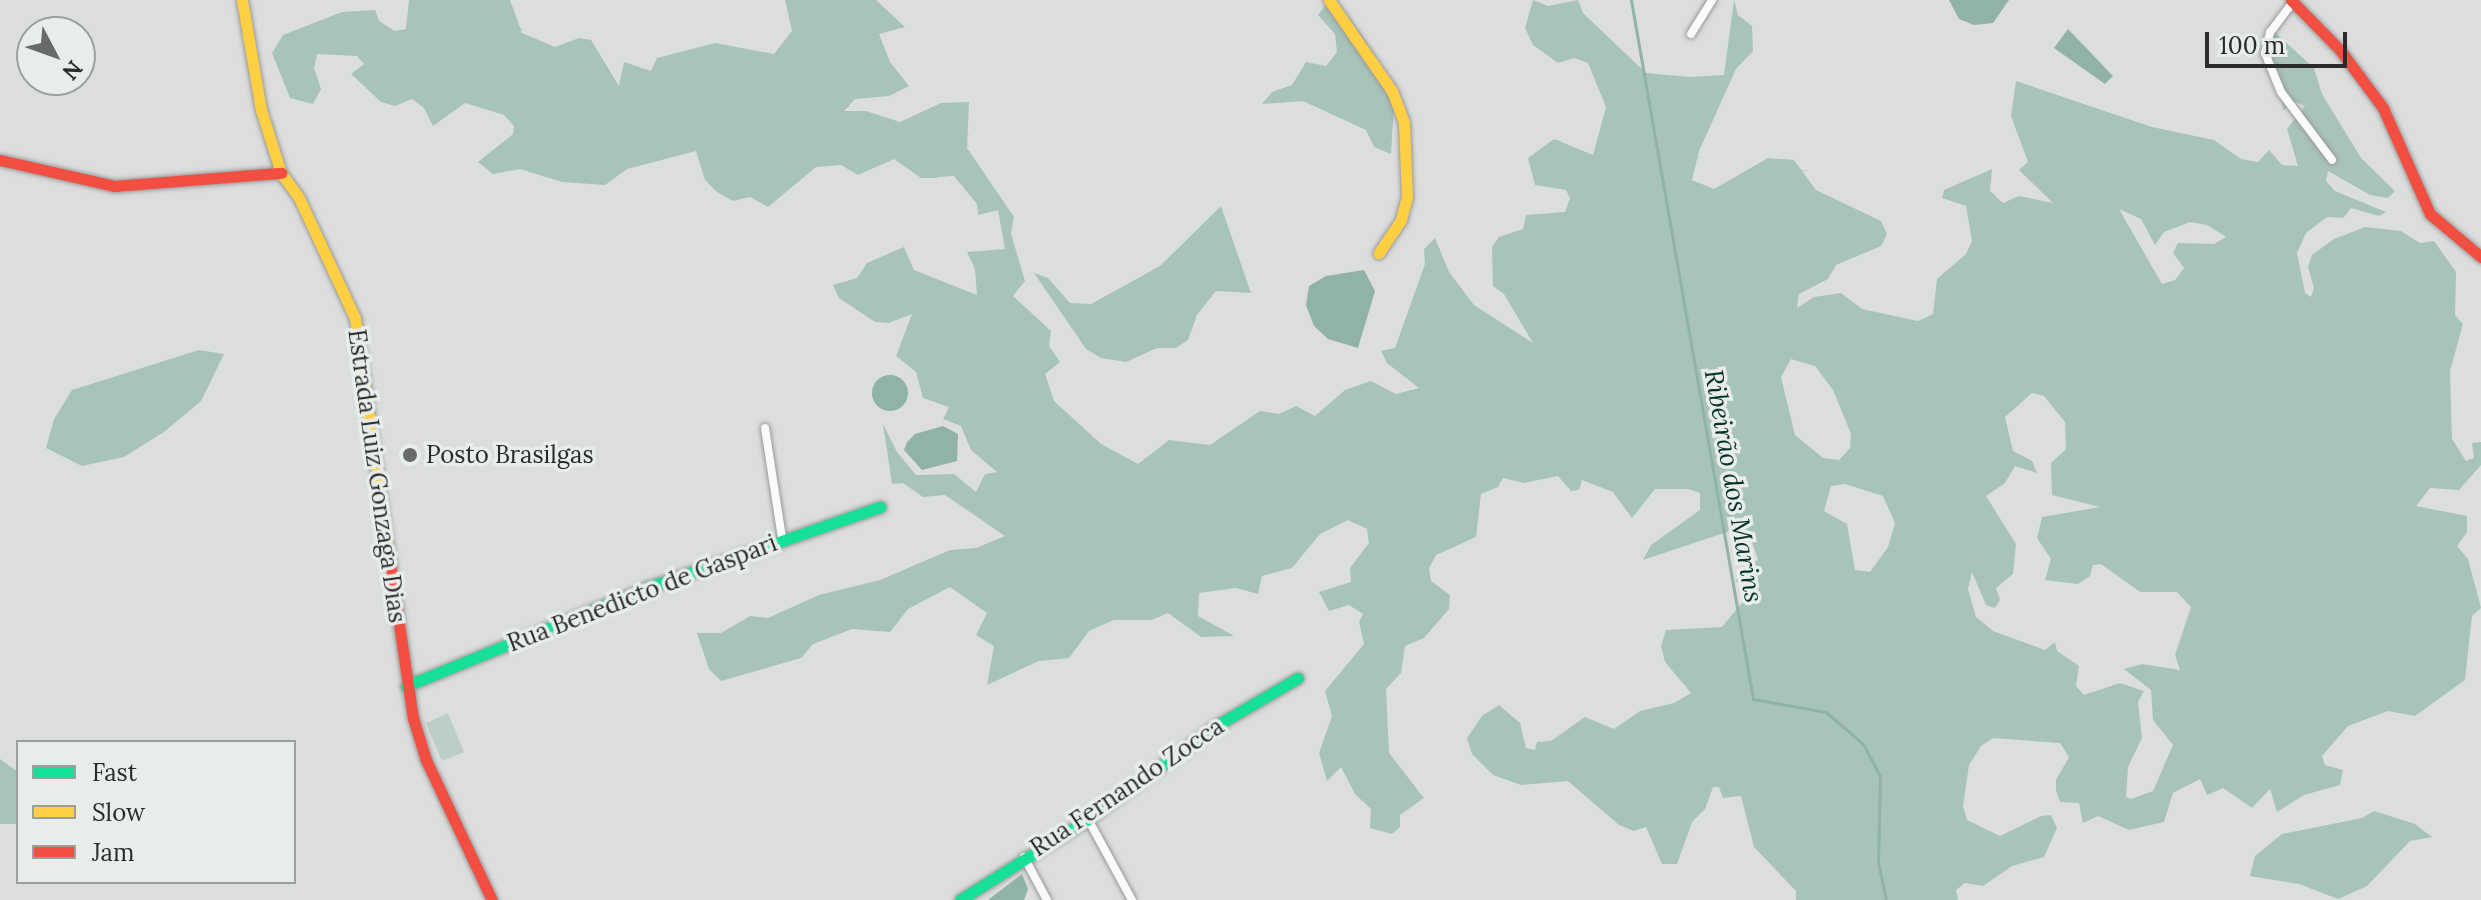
<!DOCTYPE html>
<html>
<head>
<meta charset="utf-8">
<style>
  body { margin:0 }
  #map { position:relative; width:2481px; height:900px; overflow:hidden; background:#dcdedd; font-family:Lora,serif }
  div>[style] { position:absolute }
  .green>* { inset:0; background:#bccec8 }
  .forest>* { inset:0; background:#a8c3ba }
  .water>* { inset:0; background:#91b2a8 }
  .round { border-radius:50% }
  .stream>* { height:3px; margin:-1.5px; padding:0 1.5px; transform-origin:1.5px; border-radius:1.5px; background:#91b2a8 }
  .roads { filter:drop-shadow(0 0 2px #999a9a) drop-shadow(0 0 2px #999a9a) }
  .street>* { height:8px; margin:-4px; padding:0 4px; transform-origin:4px; border-radius:4px; background:#fafafa }
  .fast>* { height:11px; margin:-5.5px; padding:0 5.5px; transform-origin:5.5px; border-radius:5.5px; background:#16e098 }
  .slow>* { height:11px; margin:-5.5px; padding:0 5.5px; transform-origin:5.5px; border-radius:5.5px; background:#ffcf43 }
  .jam>* { height:11px; margin:-5.5px; padding:0 5.5px; transform-origin:5.5px; border-radius:5.5px; background:#f24e42 }
  .dots>* { width:22px; height:22px; translate:-50% -50%; box-sizing:border-box; border:4px solid #e8eceb; border-radius:50% }
  span { translate:-50% -50%; white-space:nowrap; text-align:center; line-height:1.15; -webkit-text-stroke:7px #e8eceb; paint-order:stroke }
  .poi-label { font-size:24px; color:#2a2b2b }
  .left { translate:0 -50%; text-align:left }
  .street-label { font-size:24px; color:#2a2b2b }
  .water-label { font-size:26px; color:#063329; font-style:italic }
  .legend { position:absolute; left:16px; top:740px; width:280px; height:144px; box-sizing:border-box; background:#e8eceb; border:2px solid #9c9f9e; margin:0; padding:10px 14px; list-style:none; font-size:24px; color:#2a2b2b }
  .legend li { display:flex; align-items:center; gap:16px; height:40px }
  .legend b { width:40px; border:2px solid #9c9f9e }
  .north { position:absolute; left:16px; top:16px; width:80px; height:80px; box-sizing:border-box; background:#e8eceb; border:2px solid #9c9f9e; border-radius:50%; rotate:131deg; font-size:22px; font-weight:700; line-height:32px; text-align:center; color:#2a2b2b }
  .north::after { content:''; display:block; margin:auto; width:28px; height:36px; background:#686a69; clip-path:polygon(50% 0,100% 100%,50% 72%,0 100%) }
  .scale { position:absolute; left:2205px; top:32px; width:142px; height:36px; box-sizing:border-box; border:4px solid #2a2b2b; border-top:0; padding-left:10px; font-size:24px; line-height:28px; white-space:nowrap; color:#2a2b2b; -webkit-text-stroke:6px #e8eceb; paint-order:stroke }
</style>
</head>
<body>
<div id="map">
  <div class="green">
    <div style="clip-path:polygon(448px 713px,464px 752px,442px 761px,426px 723px)"></div>
  </div>
  <div class="forest">
    <div style="clip-path:polygon(evenodd,409px 0,510px 0,522px 33px,555px 47px,579px 38px,591px 40px,619px 86px,624px 62px,651px 71px,657px 58px,715px 43px,774px 54px,792px 31px,785px 0,876px 0,905px 27px,879px 34px,890px 62px,909px 86px,889px 96px,855px 99px,844px 111px,866px 111px,900px 122px,941px 103px,969px 102px,967px 148px,1014px 217px,1011px 234px,1025px 281px,1013px 296px,1051px 331px,1049px 346px,1060px 362px,1045px 374px,1054px 401px,1101px 444px,1138px 464px,1169px 440px,1210px 445px,1260px 411px,1279px 414px,1296px 406px,1315px 416px,1345px 390px,1371px 381px,1396px 394px,1419px 388px,1387px 363px,1381px 351px,1395px 348px,1425px 264px,1424px 249px,1435px 238px,1449px 272px,1474px 305px,1533px 343px,1504px 294px,1493px 286px,1492px 247px,1499px 237px,1523px 229px,1526px 215px,1565px 212px,1570px 198px,1566px 190px,1535px 185px,1528px 158px,1554px 139px,1593px 155px,1606px 107px,1588px 63px,1574px 58px,1558px 63px,1533px 45px,1525px 28px,1533px 0,1548px 6px,1578px 0,1583px 13px,1646px 73px,1690px 77px,1724px 75px,1734px 0,1738px 15px,1752px 26px,1753px 51px,1736px 69px,1699px 151px,1692px 180px,1714px 189px,1768px 158px,1794px 160px,1816px 190px,1881px 221px,1887px 234px,1881px 246px,1836px 265px,1828px 279px,1799px 294px,1797px 308px,1814px 297px,1841px 293px,1862px 309px,1918px 321px,1933px 314px,1937px 279px,1966px 254px,1972px 241px,1966px 206px,1942px 198px,1944px 190px,1992px 169px,1990px 191px,2003px 203px,2019px 196px,2053px 203px,2019px 170px,2028px 162px,2011px 116px,2016px 81px,2152px 127px,2214px 140px,2241px 159px,2258px 162px,2269px 150px,2282px 165px,2298px 166px,2287px 129px,2305px 106px,2296px 102px,2283px 110px,2281px 87px,2264px 47px,2270px 28px,2314px 68px,2322px 94px,2361px 158px,2395px 191px,2388px 198px,2370px 195px,2328px 171px,2326px 181px,2335px 191px,2386px 212px,2379px 216px,2351px 208px,2343px 218px,2327px 217px,2306px 233px,2297px 253px,2305px 293px,2311px 297px,2314px 288px,2308px 267px,2312px 255px,2334px 239px,2365px 227px,2401px 231px,2420px 243px,2434px 241px,2456px 272px,2455px 315px,2463px 324px,2450px 371px,2452px 439px,2466px 461px,2474px 458px,2472px 443px,2481px 442px,2481px 465px,2459px 490px,2430px 488px,2416px 506px,2467px 516px,2467px 532px,2457px 546px,2468px 559px,2481px 608px,2472px 616px,2465px 680px,2415px 716px,2388px 711px,2348px 726px,2322px 756px,2325px 765px,2343px 770px,2340px 785px,2304px 795px,2277px 812px,2270px 789px,2252px 808px,2223px 788px,2207px 795px,2200px 779px,2173px 793px,2164px 822px,2129px 830px,2098px 816px,2083px 823px,2079px 803px,2060px 802px,2056px 791px,2056px 780px,2069px 757px,2060px 743px,1993px 738px,1981px 746px,1969px 765px,1963px 806px,1967px 820px,2000px 836px,2041px 816px,2051px 815px,2057px 828px,2044px 857px,2012px 866px,1983px 886px,1965px 883px,1956px 890px,1958px 900px,1796px 900px,1796px 891px,1754px 847px,1741px 796px,1723px 798px,1719px 787px,1713px 787px,1705px 809px,1692px 822px,1677px 864px,1662px 864px,1646px 827px,1634px 831px,1619px 825px,1568px 781px,1521px 785px,1493px 775px,1472px 754px,1467px 738px,1482px 716px,1499px 705px,1520px 723px,1526px 748px,1535px 750px,1537px 742px,1551px 741px,1585px 717px,1614px 729px,1640px 711px,1674px 703px,1691px 693px,1665px 662px,1661px 646px,1666px 630px,1722px 627px,1755px 587px,1735px 581px,1758px 559px,1748px 532px,1739px 528px,1643px 560px,1651px 545px,1700px 510px,1700px 493px,1688px 489px,1655px 489px,1632px 518px,1613px 492px,1582px 480px,1579px 490px,1571px 491px,1558px 476px,1524px 483px,1503px 478px,1498px 487px,1481px 494px,1476px 537px,1436px 555px,1429px 568px,1431px 581px,1450px 595px,1449px 609px,1424px 638px,1405px 646px,1401px 673px,1386px 689px,1389px 753px,1424px 798px,1400px 815px,1400px 827px,1392px 834px,1370px 828px,1371px 809px,1355px 794px,1341px 767px,1327px 781px,1319px 753px,1332px 716px,1325px 691px,1364px 644px,1359px 622px,1363px 614px,1349px 605px,1329px 611px,1319px 592px,1351px 582px,1350px 568px,1369px 543px,1367px 529px,1348px 520px,1320px 534px,1292px 568px,1262px 576px,1258px 594px,1236px 588px,1199px 593px,1198px 616px,1234px 636px,1201px 637px,1168px 613px,1152px 620px,1114px 620px,1089px 631px,1069px 658px,1039px 661px,987px 685px,994px 646px,976px 635px,987px 613px,950px 587px,908px 609px,890px 632px,852px 629px,813px 644px,801px 658px,721px 681px,709px 669px,697px 633px,721px 633px,750px 616px,768px 618px,819px 595px,880px 580px,950px 550px,976px 548px,1005px 536px,945px 495px,923px 497px,903px 483px,892px 484px,883px 424px,897px 452px,916px 475px,954px 474px,976px 492px,985px 474px,997px 472px,971px 450px,961px 426px,943px 419px,949px 407px,923px 398px,916px 372px,896px 356px,912px 314px,889px 323px,875px 322px,839px 298px,833px 285px,857px 278px,867px 263px,904px 247px,914px 270px,977px 295px,975px 269px,967px 252px,1005px 249px,998px 210px,978px 215px,977px 204px,954px 176px,921px 178px,894px 159px,858px 175px,841px 165px,816px 167px,768px 207px,750px 197px,733px 201px,717px 192px,705px 180px,696px 151px,627px 169px,605px 185px,562px 182px,520px 169px,493px 174px,478px 162px,513px 134px,514px 126px,504px 115px,465px 103px,433px 126px,424px 108px,412px 99px,395px 106px,381px 102px,351px 74px,364px 64px,357px 56px,317px 54px,314px 68px,321px 89px,313px 104px,290px 98px,272px 53px,283px 35px,342px 12px,375px 10px,379px 21px,395px 31px,406px 29px,409px 0,2119px 209px,2141px 219px,2155px 245px,2164px 232px,2190px 222px,2207px 225px,2226px 237px,2214px 244px,2178px 243px,2173px 253px,2184px 268px,2175px 280px,2162px 284px,2119px 209px,409px 0,1791px 359px,1815px 366px,1833px 390px,1851px 434px,1850px 448px,1839px 460px,1823px 458px,1795px 435px,1781px 377px,1791px 359px,409px 0,2032px 393px,2044px 396px,2065px 422px,2066px 449px,2051px 463px,2052px 495px,2100px 507px,2042px 517px,2037px 538px,2051px 559px,2045px 580px,2078px 584px,2090px 576px,2093px 565px,2101px 564px,2140px 592px,2177px 592px,2191px 607px,2175px 655px,2180px 670px,2142px 664px,2124px 669px,2151px 690px,2153px 720px,2173px 745px,2153px 791px,2131px 799px,2126px 797px,2128px 767px,2142px 738px,2138px 702px,2144px 691px,2120px 683px,2084px 695px,2076px 686px,2079px 666px,2057px 651px,2055px 642px,2045px 650px,1993px 631px,1976px 617px,1968px 589px,1972px 572px,1986px 605px,1995px 608px,2000px 600px,1996px 588px,2013px 574px,2016px 544px,1986px 496px,2005px 483px,2015px 466px,2037px 473px,2032px 461px,2013px 451px,2005px 417px,2032px 393px,409px 0,1845px 484px,1883px 496px,1895px 523px,1888px 547px,1870px 572px,1855px 570px,1847px 524px,1824px 511px,1831px 486px,1845px 484px)"></div>
    <div style="clip-path:polygon(1325px 6px,1350px 19px,1375px 55px,1394px 106px,1391px 154px,1374px 147px,1366px 130px,1303px 101px,1262px 104px,1272px 92px,1292px 85px,1306px 62px,1326px 66px,1337px 52px,1335px 34px,1318px 15px)"></div>
    <div style="clip-path:polygon(1221px 206px,1251px 293px,1216px 291px,1197px 315px,1188px 340px,1176px 348px,1157px 348px,1126px 362px,1101px 358px,1086px 349px,1034px 273px,1048px 278px,1070px 303px,1091px 304px,1160px 266px)"></div>
    <div style="clip-path:polygon(199px 350px,224px 354px,201px 401px,164px 432px,124px 457px,82px 466px,46px 448px,54px 419px,72px 390px)"></div>
    <div style="clip-path:polygon(0 759px,18px 772px,17px 824px,0 824px)"></div>
    <div style="clip-path:polygon(2374px 811px,2415px 824px,2432px 837px,2410px 841px,2367px 886px,2338px 899px,2299px 884px,2250px 876px,2255px 856px,2282px 834px,2362px 818px)"></div>
  </div>
  <div class="water">
    <div style="clip-path:polygon(1949px 0,2009px 0,1993px 23px,1974px 25px,1959px 19px)"></div>
    <div style="clip-path:polygon(2068px 29px,2113px 76px,2105px 84px,2054px 48px)"></div>
    <div style="clip-path:polygon(1364px 270px,1375px 291px,1358px 348px,1328px 339px,1314px 326px,1306px 305px,1309px 286px,1326px 276px)"></div>
    <div class="round" style="left:872px;top:375px;width:36px;height:36px"></div>
    <div style="clip-path:polygon(943px 426px,958px 434px,957px 461px,922px 470px,904px 450px,907px 442px,915px 434px)"></div>
    <div style="clip-path:polygon(1022px 874px,1028px 889px,1024px 900px,988px 900px)"></div>
  </div>
  <div class="stream">
    <div style="left:1631px;top:0;width:710px;rotate:80.1deg"></div>
    <div style="left:1753px;top:699px;width:74px;rotate:10.1deg"></div>
    <div style="left:1826px;top:712px;width:49px;rotate:40.9deg"></div>
    <div style="left:1863px;top:744px;width:36px;rotate:62deg"></div>
    <div style="left:1880px;top:776px;width:86px;rotate:91.3deg"></div>
    <div style="left:1878px;top:862px;width:39px;rotate:78deg"></div>
  </div>
  <div class="roads">
    <div class="street">
      <div style="left:2293px;top:2px;width:38px;rotate:127deg"></div>
      <div style="left:2270px;top:32px;width:22px;rotate:103deg"></div>
      <div style="left:2265px;top:53px;width:42px;rotate:67.7deg"></div>
      <div style="left:2281px;top:92px;width:85px;rotate:53.1deg"></div>
      <div style="left:1691px;top:34px;width:40px;rotate:-58deg"></div>
      <div style="left:765px;top:428px;width:111px;rotate:81.2deg"></div>
      <div style="left:1088px;top:819px;width:92px;rotate:61.5deg"></div>
      <div style="left:1024px;top:857px;width:49px;rotate:61.9deg"></div>
    </div>
    <div class="fast">
      <div style="left:406px;top:686px;width:259px;rotate:-22.2deg"></div>
      <div style="left:646px;top:588px;width:248px;rotate:-19.1deg"></div>
      <div style="left:960px;top:900px;width:151px;rotate:-32.3deg"></div>
      <div style="left:1088px;top:819px;width:156px;rotate:-36.1deg"></div>
      <div style="left:1214px;top:727px;width:97px;rotate:-30.3deg"></div>
    </div>
    <div class="slow">
      <div style="left:242px;top:0;width:112px;rotate:80.2deg"></div>
      <div style="left:261px;top:110px;width:66px;rotate:72.4deg"></div>
      <div style="left:281px;top:173px;width:31px;rotate:54deg"></div>
      <div style="left:299px;top:198px;width:132px;rotate:65deg"></div>
      <div style="left:355px;top:318px;width:247px;rotate:81.9deg"></div>
      <div style="left:1329px;top:0;width:111px;rotate:55.3deg"></div>
      <div style="left:1392px;top:91px;width:34px;rotate:69deg"></div>
      <div style="left:1404px;top:123px;width:74px;rotate:87.7deg"></div>
      <div style="left:1407px;top:197px;width:24px;rotate:105deg"></div>
      <div style="left:1401px;top:220px;width:40px;rotate:124deg"></div>
    </div>
    <div class="jam">
      <div style="left:2291px;top:0;width:70px;rotate:45.6deg"></div>
      <div style="left:2340px;top:50px;width:72px;rotate:53.4deg"></div>
      <div style="left:2383px;top:108px;width:116px;rotate:66.1deg"></div>
      <div style="left:2430px;top:214px;width:67px;rotate:40.1deg"></div>
      <div style="left:0;top:160px;width:117px;rotate:12.8deg"></div>
      <div style="left:114px;top:186px;width:168px;rotate:-4.5deg"></div>
      <div style="left:390px;top:563px;width:157px;rotate:81.6deg"></div>
      <div style="left:413px;top:718px;width:44px;rotate:72.8deg"></div>
      <div style="left:426px;top:760px;width:155px;rotate:64.8deg"></div>
    </div>
  </div>
  <div class="dots">
    <div style="left:410px;top:455px;background:#686a69"></div>
  </div>
  <div class="poi-label">
    <span class="left" style="left:426px;top:455px">Posto Brasilgas</span>
  </div>
  <div class="street-label">
    <span style="left:377px;top:476px;rotate:82deg">Estrada Luiz Gonzaga Dias</span>
    <span style="left:642px;top:593px;rotate:-21deg">Rua Benedicto de Gaspari</span>
    <span style="left:1127px;top:787px;rotate:-34deg">Rua Fernando Zocca</span>
  </div>
  <div class="water-label">
    <span style="left:1734px;top:486px;rotate:80deg">Ribeirão dos Marins</span>
  </div>
  <ul class="legend">
  <li><b style="height:10px;background:#16e098"></b>Fast</li>
  <li><b style="height:10px;background:#ffcf43"></b>Slow</li>
  <li><b style="height:10px;background:#f24e42"></b>Jam</li>
  </ul>
  <div class="north">N</div>
  <div class="scale">100 m</div>
</div>
</body>
</html>
